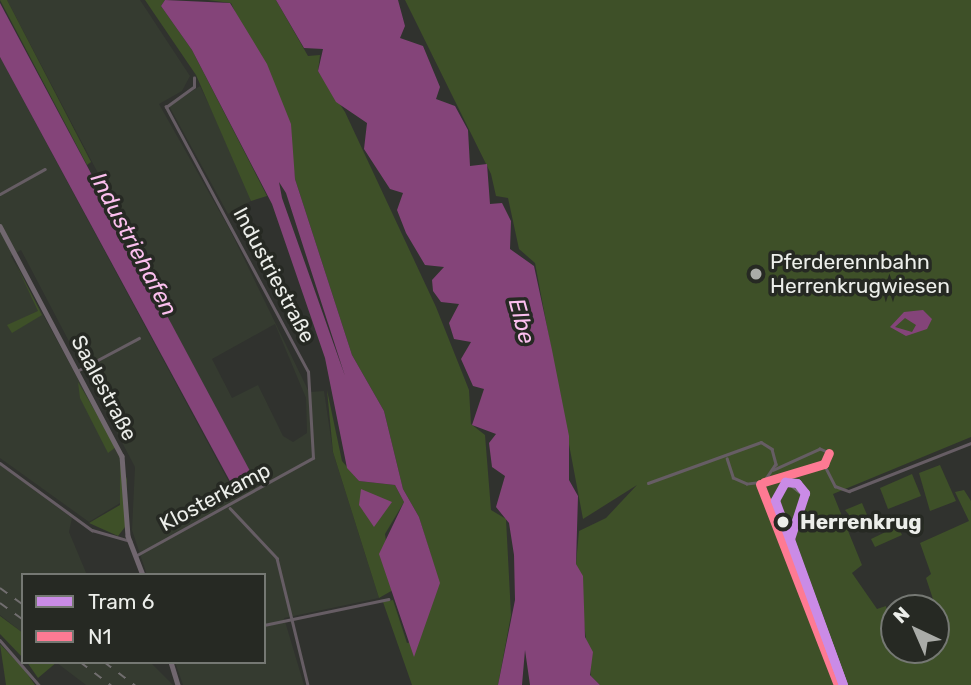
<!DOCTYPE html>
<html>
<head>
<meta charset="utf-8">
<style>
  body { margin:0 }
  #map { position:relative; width:971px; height:685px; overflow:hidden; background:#30322e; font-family:Rubik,sans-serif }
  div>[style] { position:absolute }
  .built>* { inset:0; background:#353b30 }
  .green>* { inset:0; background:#3e5028 }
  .round { border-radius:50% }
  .water>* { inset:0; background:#844479 }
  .street>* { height:2.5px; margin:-1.25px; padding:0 1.25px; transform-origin:1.25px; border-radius:1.25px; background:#665d64 }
  .secondary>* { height:4.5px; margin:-2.25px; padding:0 2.25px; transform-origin:2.25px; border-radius:2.25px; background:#71676f }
  .tram>* { height:2px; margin:-1px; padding:0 1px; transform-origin:1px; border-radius:1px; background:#716e6f }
  .rail>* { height:2px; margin-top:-1px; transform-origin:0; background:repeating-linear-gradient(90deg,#716e6f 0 9px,transparent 0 18px) }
  .bus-1>* { height:9px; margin:-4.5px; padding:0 4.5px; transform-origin:4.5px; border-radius:4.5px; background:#fe7a93 }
  .tram-1>* { height:9px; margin:-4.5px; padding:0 4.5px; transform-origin:4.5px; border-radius:4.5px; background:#ca8be6 }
  .dots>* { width:19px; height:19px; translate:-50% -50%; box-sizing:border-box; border:4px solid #262923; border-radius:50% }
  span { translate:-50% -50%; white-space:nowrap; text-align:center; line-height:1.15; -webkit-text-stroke:7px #262923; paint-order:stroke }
  .poi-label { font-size:21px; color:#eceeea }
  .left { translate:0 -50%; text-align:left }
  .street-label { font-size:21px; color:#eceeea }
  .stop-label { font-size:21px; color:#eceeea; font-weight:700 }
  .water-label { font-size:23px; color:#fbbfee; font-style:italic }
  .legend { position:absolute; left:21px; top:573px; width:245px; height:91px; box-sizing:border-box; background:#262923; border:2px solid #757873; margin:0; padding:9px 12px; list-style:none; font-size:21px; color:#eceeea }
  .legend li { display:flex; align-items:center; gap:14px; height:35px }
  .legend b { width:35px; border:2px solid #757873 }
  .north { position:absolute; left:880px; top:594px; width:70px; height:70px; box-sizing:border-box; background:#262923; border:2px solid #757873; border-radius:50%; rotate:316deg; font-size:19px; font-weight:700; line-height:28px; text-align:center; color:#eceeea }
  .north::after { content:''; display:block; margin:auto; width:24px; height:32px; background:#aaaca8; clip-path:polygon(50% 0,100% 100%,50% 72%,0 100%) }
</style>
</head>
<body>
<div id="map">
  <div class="built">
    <div style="clip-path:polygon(evenodd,7px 0,140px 0,190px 76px,182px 91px,159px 104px,230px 230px,309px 392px,324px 391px,333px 452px,379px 598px,284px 618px,304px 685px,183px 685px,175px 662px,264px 662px,264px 575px,147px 575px,132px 530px,135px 467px,21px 250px,11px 256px,120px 456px,125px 500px,89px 522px,0 458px,0 57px,230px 484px,250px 475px,146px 277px,153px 272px,106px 181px,94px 186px,100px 177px,7px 0,275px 324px,306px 398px,307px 433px,293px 442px,283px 436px,258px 385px,232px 398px,212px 359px,275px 324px)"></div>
    <div style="clip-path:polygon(200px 86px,249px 187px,251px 201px,228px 214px,169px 106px)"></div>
    <div style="clip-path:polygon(0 465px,72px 518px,69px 532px,87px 575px,23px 575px,23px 633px,0 615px)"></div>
    <div style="clip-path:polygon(150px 662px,173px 685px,86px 685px,57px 663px)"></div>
  </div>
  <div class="green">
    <div style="clip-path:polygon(0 0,7px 0,91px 162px,87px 165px)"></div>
    <div style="clip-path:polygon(145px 0,165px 0,161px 6px,192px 50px,267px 196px,251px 201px,196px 75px)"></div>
    <div style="clip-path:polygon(207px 0,276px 0,308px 56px,320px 55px,318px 71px,345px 112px,436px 307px,469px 390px,471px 424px,485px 435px,491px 510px,506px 519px,511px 615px,498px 685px,412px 685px,383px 602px,393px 600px,407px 643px,418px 640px,439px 583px,419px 517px,403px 489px,384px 411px,352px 355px,295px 179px,288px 128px,231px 3px)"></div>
    <div style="clip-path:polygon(405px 0,971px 0,971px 437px,833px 494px,862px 565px,852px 573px,877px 609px,886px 606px,894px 650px,936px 650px,936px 608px,926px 578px,931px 574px,920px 543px,969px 521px,955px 492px,964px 490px,971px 501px,971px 685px,600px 685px,591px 676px,576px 564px,579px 531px,606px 518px,637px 485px,583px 519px,535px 263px,519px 249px,508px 198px,496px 196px,491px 174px)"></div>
    <div style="clip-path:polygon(15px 262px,42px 315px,12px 333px,7px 325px,38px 311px)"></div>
    <div style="clip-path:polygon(78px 382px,116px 447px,108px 453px,80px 398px)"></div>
    <div style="clip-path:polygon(327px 390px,342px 461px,359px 481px,395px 485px,404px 502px,385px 534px,393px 590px,379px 598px,333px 452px)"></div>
    <div style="clip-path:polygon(120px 455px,127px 480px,125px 527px,118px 536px,89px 523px,120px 505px)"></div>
    <div style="clip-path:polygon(940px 465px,956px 501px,930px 511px,919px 473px)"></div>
    <div style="clip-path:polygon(912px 474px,921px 496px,888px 509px,880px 488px)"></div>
    <div style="clip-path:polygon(862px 503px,870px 522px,859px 527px,845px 510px)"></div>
    <div class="round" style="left:908px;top:519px;width:16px;height:16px"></div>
    <div style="clip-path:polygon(898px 526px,902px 535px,875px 547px,871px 539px)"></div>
    <div style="clip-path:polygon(0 616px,23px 633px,23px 658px,0 634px)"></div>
    <div style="clip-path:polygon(0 644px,23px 668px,35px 685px,6px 685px)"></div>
    <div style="clip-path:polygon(27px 662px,57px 662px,38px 678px)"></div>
  </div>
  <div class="water">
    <div style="clip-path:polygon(evenodd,165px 0,230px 3px,267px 64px,291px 124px,295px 179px,352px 355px,384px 411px,403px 489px,419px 517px,440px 583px,414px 657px,379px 554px,404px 502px,395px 485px,359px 481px,347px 468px,325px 358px,272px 204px,192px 50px,161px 6px,165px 0,279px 182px,286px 193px,345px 376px,282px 198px,279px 182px)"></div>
    <div style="clip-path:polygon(276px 0,398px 0,405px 26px,400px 38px,423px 46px,440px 87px,436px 99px,455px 106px,468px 130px,470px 166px,487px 164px,490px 204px,502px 203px,511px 221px,510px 249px,534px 266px,552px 350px,569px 436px,569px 480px,578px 496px,576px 564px,583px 576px,585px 637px,593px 652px,590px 675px,600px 685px,530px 685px,525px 650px,522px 685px,498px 685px,515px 600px,514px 555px,509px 523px,496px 507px,505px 476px,492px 467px,489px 443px,496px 434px,472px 425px,484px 389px,473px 386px,461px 359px,471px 342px,454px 339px,449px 323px,459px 304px,441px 302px,433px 291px,432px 280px,444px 267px,425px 265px,406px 233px,397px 210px,403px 193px,390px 189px,364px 149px,367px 123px,336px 102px,318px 71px,323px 49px,304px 48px)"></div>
    <div style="clip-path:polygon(0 3px,250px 471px,232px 485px,0 57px)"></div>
    <div style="clip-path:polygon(evenodd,923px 310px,932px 319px,927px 329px,906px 336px,890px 327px,904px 312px,923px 310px,905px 318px,916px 325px,912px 332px,895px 327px,905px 318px)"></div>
    <div style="clip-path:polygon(361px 489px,392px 502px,374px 527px,359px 505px)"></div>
  </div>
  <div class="street">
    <div style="left:0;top:194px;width:51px;rotate:-29.1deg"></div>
    <div style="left:77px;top:371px;width:70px;rotate:-28deg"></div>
    <div style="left:0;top:463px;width:114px;rotate:36.1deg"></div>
    <div style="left:92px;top:530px;width:40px;rotate:16deg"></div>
    <div style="left:824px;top:464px;width:25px;rotate:63deg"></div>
    <div style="left:835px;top:486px;width:15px;rotate:20deg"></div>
    <div style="left:849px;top:491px;width:131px;rotate:-21.5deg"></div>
    <div style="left:765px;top:481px;width:61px;rotate:-16.1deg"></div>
    <div style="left:824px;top:464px;width:12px;rotate:-66deg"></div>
    <div style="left:829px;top:453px;width:10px;rotate:-156deg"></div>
    <div style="left:820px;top:449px;width:51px;rotate:155.5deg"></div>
    <div style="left:648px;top:483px;width:120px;rotate:-19.9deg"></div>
    <div style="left:761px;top:442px;width:13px;rotate:32deg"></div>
    <div style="left:772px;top:449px;width:16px;rotate:75deg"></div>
    <div style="left:776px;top:464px;width:22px;rotate:124deg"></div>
    <div style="left:764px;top:482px;width:17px;rotate:173deg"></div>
    <div style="left:747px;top:484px;width:15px;rotate:-157deg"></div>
    <div style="left:733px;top:478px;width:20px;rotate:-108deg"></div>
    <div style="left:760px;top:484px;width:216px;rotate:68.8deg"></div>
    <div style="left:230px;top:508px;width:69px;rotate:46.8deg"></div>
    <div style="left:277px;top:558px;width:131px;rotate:76.3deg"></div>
    <div style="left:137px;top:555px;width:201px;rotate:-28.9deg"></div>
    <div style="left:313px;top:458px;width:86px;rotate:-93.3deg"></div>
    <div style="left:308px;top:372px;width:301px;rotate:-118.2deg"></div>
    <div style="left:166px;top:107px;width:34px;rotate:-36deg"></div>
    <div style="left:194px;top:87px;width:9px;rotate:-90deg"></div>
    <div style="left:264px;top:625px;width:127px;rotate:-11.8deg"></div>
    <div style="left:0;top:640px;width:60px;rotate:49.1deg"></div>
  </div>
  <div class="secondary">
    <div style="left:0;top:226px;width:260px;rotate:62.1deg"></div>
    <div style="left:122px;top:456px;width:80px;rotate:85.7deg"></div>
    <div style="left:128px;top:536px;width:42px;rotate:69deg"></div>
    <div style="left:171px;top:662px;width:24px;rotate:73deg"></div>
  </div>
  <div class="tram">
    <div style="left:786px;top:482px;width:22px;rotate:39deg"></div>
    <div style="left:803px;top:496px;width:29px;rotate:112deg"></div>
  </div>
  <div class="rail">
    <div style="left:0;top:588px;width:29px;rotate:36deg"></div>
    <div style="left:0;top:603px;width:29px;rotate:36deg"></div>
    <div style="left:80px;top:662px;width:39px;rotate:37deg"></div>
    <div style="left:104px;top:662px;width:39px;rotate:37deg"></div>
  </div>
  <div class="bus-1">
    <div style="left:764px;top:482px;width:63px;rotate:-16.7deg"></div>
    <div style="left:824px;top:464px;width:12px;rotate:-66deg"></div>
    <div style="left:760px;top:484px;width:216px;rotate:68.8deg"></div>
  </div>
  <div class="tram-1">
    <div style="left:785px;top:482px;width:12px;rotate:5deg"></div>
    <div style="left:797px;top:483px;width:13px;rotate:51deg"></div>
    <div style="left:805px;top:493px;width:48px;rotate:108.1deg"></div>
    <div style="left:790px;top:539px;width:155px;rotate:70deg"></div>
    <div style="left:843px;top:685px;width:197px;rotate:-110.2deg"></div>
    <div style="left:775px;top:500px;width:21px;rotate:-61deg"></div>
  </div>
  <div class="dots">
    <div style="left:756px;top:274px;background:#aaaca8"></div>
    <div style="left:783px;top:522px;background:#eceeea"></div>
  </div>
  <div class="poi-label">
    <span class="left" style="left:770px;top:274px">Pferderennbahn<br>Herrenkrugwiesen</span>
  </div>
  <div class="street-label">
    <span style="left:274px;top:275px;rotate:62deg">Industriestraße</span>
    <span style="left:104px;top:388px;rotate:62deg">Saalestraße</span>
    <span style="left:215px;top:497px;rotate:-28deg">Klosterkamp</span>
  </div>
  <div class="stop-label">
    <span class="left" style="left:800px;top:522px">Herrenkrug</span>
  </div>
  <div class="water-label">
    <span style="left:134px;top:244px;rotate:62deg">Industriehafen</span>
    <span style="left:522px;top:321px;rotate:75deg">Elbe</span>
  </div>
  <ul class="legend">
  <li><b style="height:9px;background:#ca8be6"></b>Tram 6</li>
  <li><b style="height:9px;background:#fe7a93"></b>N1</li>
  </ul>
  <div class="north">N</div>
</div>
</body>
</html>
